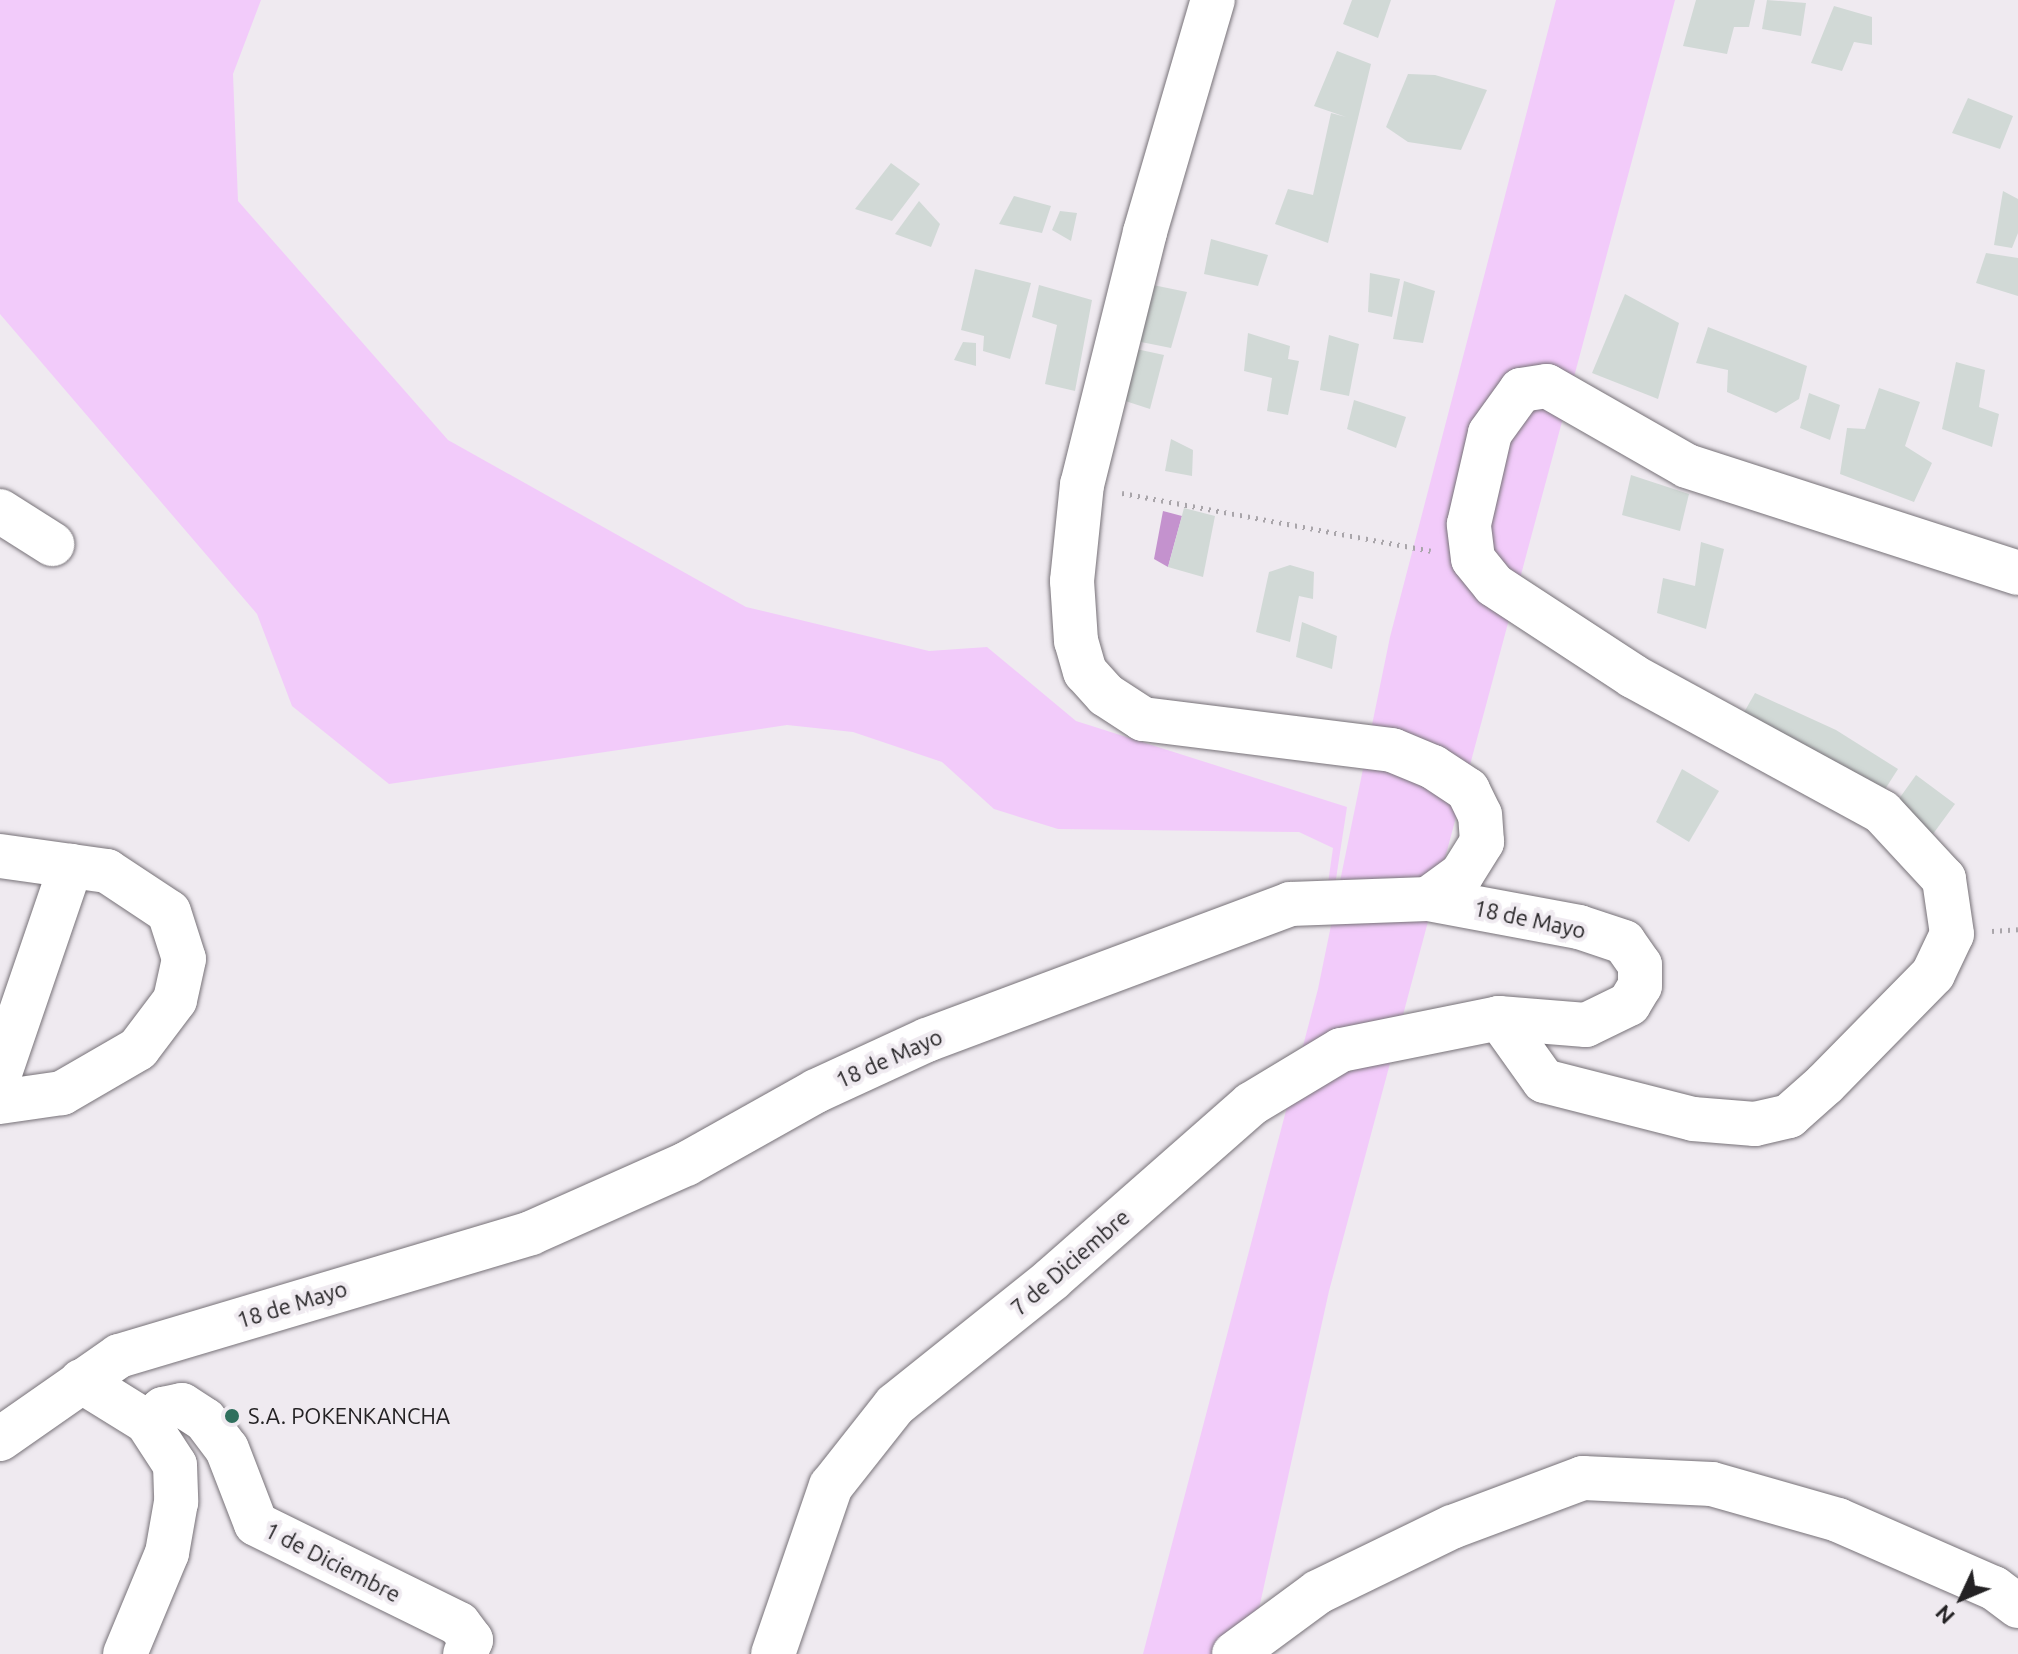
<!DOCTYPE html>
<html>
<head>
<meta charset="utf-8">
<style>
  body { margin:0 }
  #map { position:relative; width:2018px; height:1654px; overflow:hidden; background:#efeaf0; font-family:Ubuntu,sans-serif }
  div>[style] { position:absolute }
  .green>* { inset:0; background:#f2cbfa }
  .water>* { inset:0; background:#c492ce }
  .building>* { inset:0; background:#d1d9d6 }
  .path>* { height:5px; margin-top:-2.5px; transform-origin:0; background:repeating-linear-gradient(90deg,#a9a5aa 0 2px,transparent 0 8px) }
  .roads { filter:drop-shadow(0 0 2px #777278) drop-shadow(0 0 2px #777278) }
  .street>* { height:44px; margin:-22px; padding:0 22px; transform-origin:22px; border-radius:22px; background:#fff }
  .secondary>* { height:44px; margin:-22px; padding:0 22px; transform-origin:22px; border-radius:22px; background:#fff }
  .dots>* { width:22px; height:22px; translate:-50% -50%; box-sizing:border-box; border:4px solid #efeaf0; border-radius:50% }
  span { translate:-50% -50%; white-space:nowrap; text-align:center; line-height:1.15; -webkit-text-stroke:8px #efeaf0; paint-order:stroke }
  .street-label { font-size:22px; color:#242224 }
  .poi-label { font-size:22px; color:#242224 }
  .left { translate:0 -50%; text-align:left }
  .north { position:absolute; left:1922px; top:1558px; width:80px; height:80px; -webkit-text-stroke:6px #efeaf0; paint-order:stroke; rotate:226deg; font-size:22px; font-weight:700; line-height:32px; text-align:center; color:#242224 }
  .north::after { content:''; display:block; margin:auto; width:28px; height:36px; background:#242224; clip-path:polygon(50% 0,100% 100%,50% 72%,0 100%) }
</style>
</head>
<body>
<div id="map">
  <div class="green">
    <div style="clip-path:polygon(0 0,261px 0,233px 74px,238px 201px,448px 440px,746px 607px,929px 651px,987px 647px,1076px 721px,1347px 807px,1332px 905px,1325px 904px,1333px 848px,1299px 832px,1058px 829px,994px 809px,942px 762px,853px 732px,787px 725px,389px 784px,292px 706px,257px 614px,0 314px)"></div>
    <div style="clip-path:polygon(1556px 0,1675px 0,1329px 1291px,1249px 1654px,1143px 1654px,1318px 989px,1390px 637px)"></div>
  </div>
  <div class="water">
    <div style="clip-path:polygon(1163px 511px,1182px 516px,1168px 567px,1154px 559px)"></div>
  </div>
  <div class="building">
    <div style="clip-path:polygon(1352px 0,1391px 0,1378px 38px,1343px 24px)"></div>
    <div style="clip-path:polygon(1696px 0,1755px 0,1749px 27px,1734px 27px,1727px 54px,1683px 46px)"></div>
    <div style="clip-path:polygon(1767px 0,1806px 3px,1801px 36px,1762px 29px)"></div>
    <div style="clip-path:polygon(1834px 6px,1872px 17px,1872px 45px,1854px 42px,1842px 71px,1811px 63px)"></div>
    <div style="clip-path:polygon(1337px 51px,1371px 64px,1328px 243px,1275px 224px,1288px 189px,1313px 195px,1331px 113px,1346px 117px,1314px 106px)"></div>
    <div style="clip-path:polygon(1408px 74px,1435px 75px,1487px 90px,1461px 150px,1408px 142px,1386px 127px)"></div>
    <div style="clip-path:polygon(1968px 98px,2013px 116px,2000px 149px,1952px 133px)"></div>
    <div style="clip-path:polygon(891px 163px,920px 184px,892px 221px,855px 209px)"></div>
    <div style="clip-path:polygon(2003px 191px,2018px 199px,2018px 233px,2012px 248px,1994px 245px)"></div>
    <div style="clip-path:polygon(1014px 196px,1051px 206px,1042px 233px,999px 224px)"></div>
    <div style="clip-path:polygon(919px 201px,940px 224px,931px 247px,895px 234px)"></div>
    <div style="clip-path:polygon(1060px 211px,1077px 213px,1071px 241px,1052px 230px)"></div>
    <div style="clip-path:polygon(1211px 239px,1268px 255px,1258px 286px,1204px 274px)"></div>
    <div style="clip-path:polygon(1986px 253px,2018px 258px,2018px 296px,1976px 283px)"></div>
    <div style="clip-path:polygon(975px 269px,1031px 283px,1010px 359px,983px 351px,984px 336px,961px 330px)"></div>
    <div style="clip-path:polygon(1370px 273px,1400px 279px,1392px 317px,1368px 312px)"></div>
    <div style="clip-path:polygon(1404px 281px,1435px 291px,1423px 343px,1393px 339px)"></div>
    <div style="clip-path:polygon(1148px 284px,1187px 292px,1171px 348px,1131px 340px)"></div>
    <div style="clip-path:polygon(1039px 285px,1092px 300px,1075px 391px,1045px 384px,1057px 325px,1032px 317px)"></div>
    <div style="clip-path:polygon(1625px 294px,1679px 323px,1658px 399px,1592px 373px)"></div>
    <div style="clip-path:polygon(1708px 327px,1807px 366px,1799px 399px,1776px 413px,1727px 392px,1728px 370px,1696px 363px)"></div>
    <div style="clip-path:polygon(1248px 333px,1290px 346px,1288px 359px,1299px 361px,1288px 415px,1267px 411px,1272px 378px,1244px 371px)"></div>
    <div style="clip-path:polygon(1329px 335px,1359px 344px,1349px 396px,1320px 390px)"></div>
    <div style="clip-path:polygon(963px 342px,976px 343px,976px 366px,954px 360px)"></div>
    <div style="clip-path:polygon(1127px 347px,1164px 355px,1150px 409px,1116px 398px)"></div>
    <div style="clip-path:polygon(1956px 362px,1985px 370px,1979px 407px,1999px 414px,1992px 447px,1942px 429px)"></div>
    <div style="clip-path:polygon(1879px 388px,1920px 402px,1905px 446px,1932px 463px,1914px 502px,1840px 474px,1847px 428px,1865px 429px)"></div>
    <div style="clip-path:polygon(1809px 393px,1840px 405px,1830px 440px,1800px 428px)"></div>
    <div style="clip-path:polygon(1354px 400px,1406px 417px,1396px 448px,1347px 429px)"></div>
    <div style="clip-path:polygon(1171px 439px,1193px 450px,1192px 476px,1165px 471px)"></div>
    <div style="clip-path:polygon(1631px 475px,1689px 494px,1680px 531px,1622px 515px)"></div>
    <div style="clip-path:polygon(1184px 508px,1215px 516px,1203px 577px,1168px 567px)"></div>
    <div style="clip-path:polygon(1701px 542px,1724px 549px,1706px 629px,1657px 613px,1663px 578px,1695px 586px)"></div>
    <div style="clip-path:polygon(1290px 565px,1314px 572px,1313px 599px,1299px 596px,1290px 642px,1256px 632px,1269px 572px)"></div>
    <div style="clip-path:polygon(1302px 622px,1337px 636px,1332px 669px,1296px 657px)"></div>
    <div style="clip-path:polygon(1755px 693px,1836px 730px,1898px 769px,1875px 805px,1738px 723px)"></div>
    <div style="clip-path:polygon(1682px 769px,1719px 791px,1689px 842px,1656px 822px)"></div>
    <div style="clip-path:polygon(1916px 775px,1955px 804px,1930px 838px,1891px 810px)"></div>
  </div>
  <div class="path">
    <div style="left:1122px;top:493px;width:314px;rotate:10.6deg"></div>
    <div style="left:1992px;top:931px;width:26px;rotate:-4deg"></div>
  </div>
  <div class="roads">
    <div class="street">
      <div style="left:0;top:511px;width:62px;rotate:32.4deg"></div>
      <div style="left:0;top:856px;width:108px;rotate:8deg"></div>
      <div style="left:107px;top:871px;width:74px;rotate:33.5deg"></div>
      <div style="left:169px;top:912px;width:49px;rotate:72.3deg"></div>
      <div style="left:184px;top:959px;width:42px;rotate:102.4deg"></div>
      <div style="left:175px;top:1000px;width:61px;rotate:127.1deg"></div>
      <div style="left:138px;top:1049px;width:88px;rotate:149.9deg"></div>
      <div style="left:62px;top:1093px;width:63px;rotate:171.7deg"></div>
      <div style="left:1499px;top:1018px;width:77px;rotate:54.5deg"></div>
      <div style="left:1544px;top:1081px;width:154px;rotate:14.3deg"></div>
      <div style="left:1693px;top:1119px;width:62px;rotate:4.6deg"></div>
      <div style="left:1755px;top:1124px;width:35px;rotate:-13deg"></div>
      <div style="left:1789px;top:1116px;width:48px;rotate:-41.6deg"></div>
      <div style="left:1825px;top:1084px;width:154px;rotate:-45.5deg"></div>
      <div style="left:1933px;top:974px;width:44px;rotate:-64.6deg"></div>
      <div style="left:1952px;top:934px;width:56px;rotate:-98.3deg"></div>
      <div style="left:1944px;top:879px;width:91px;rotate:-132.8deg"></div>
      <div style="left:1882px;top:812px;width:284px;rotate:-151.4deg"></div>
      <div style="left:1633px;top:676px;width:166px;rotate:-146.8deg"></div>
      <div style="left:1494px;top:585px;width:33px;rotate:-129deg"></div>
      <div style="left:1473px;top:559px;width:35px;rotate:-97deg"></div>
      <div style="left:1469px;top:524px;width:93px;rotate:-77deg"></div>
      <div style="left:1490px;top:433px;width:53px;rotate:-54.2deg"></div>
      <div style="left:1521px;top:390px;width:26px;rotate:-9deg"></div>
      <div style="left:1547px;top:386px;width:161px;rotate:29.7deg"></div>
      <div style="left:1687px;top:466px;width:348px;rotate:17.9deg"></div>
      <div style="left:0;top:1073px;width:219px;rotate:-71.1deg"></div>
      <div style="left:81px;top:1381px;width:78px;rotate:31.8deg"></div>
      <div style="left:147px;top:1422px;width:51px;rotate:56.9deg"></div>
      <div style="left:175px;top:1465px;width:37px;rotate:88deg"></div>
      <div style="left:176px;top:1502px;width:52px;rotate:100deg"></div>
      <div style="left:167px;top:1553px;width:109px;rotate:112.6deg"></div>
      <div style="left:147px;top:1422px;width:21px;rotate:-39deg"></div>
      <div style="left:163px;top:1409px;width:19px;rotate:-12deg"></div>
      <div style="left:182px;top:1405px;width:27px;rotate:33deg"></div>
      <div style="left:205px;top:1420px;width:36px;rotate:53deg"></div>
      <div style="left:227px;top:1449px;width:80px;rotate:68.9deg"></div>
      <div style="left:256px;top:1524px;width:226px;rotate:26.2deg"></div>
      <div style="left:459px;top:1624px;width:20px;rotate:53deg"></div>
      <div style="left:471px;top:1640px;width:15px;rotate:113deg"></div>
      <div style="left:773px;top:1654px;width:178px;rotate:-71deg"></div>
      <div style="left:831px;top:1486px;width:103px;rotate:-51.7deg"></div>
      <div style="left:895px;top:1405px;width:201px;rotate:-38.7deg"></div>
      <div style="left:1052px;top:1279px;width:265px;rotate:-41.3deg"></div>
      <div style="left:1251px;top:1104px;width:105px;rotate:-31deg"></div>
      <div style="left:1341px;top:1050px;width:161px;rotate:-11.4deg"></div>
      <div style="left:1499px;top:1018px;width:87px;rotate:4.6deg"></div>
      <div style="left:1586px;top:1025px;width:48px;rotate:-26deg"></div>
      <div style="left:1629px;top:1004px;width:21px;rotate:-59deg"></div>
      <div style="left:1640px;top:986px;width:21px;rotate:-90deg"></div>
      <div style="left:1640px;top:965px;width:28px;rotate:-125deg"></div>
      <div style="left:1624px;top:942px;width:47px;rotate:-161.6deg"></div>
      <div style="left:1579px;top:927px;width:154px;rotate:-169.5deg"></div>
      <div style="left:1234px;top:1654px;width:104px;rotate:-36.4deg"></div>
      <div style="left:1318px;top:1592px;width:149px;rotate:-25.9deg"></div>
      <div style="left:1452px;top:1527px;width:140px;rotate:-20.5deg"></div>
      <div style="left:1583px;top:1478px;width:129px;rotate:2.7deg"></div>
      <div style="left:1712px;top:1484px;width:131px;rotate:15.9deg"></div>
      <div style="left:1838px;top:1520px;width:170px;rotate:23.6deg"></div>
      <div style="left:1994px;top:1588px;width:30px;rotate:37deg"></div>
    </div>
    <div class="secondary">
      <div style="left:0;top:1439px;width:145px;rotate:-34.9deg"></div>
      <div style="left:119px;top:1356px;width:430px;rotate:-16.6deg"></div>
      <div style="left:531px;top:1233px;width:170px;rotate:-24deg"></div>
      <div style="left:686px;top:1164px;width:149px;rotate:-29.3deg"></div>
      <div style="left:816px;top:1091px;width:122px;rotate:-24.7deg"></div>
      <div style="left:927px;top:1040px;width:388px;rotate:-20.5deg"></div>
      <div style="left:1290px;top:904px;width:138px;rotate:-2.1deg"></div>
      <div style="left:1428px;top:899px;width:42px;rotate:-36.3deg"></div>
      <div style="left:1462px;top:874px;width:38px;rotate:-58deg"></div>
      <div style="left:1482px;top:842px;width:27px;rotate:-94deg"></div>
      <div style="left:1480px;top:815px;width:28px;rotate:-116deg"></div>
      <div style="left:1468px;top:790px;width:42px;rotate:-146.7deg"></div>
      <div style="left:1433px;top:767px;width:44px;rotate:-157.5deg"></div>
      <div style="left:1392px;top:750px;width:251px;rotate:-172.9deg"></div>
      <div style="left:1143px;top:719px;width:44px;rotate:-147deg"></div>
      <div style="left:1106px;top:695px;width:31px;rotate:-132deg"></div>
      <div style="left:1085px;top:672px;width:32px;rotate:-106deg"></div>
      <div style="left:1076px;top:641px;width:60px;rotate:-93.8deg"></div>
      <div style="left:1072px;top:581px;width:97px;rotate:-84.1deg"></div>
      <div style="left:1082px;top:485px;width:261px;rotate:-76deg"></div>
      <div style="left:1145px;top:232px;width:242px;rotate:-73.7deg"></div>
    </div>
  </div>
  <div class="dots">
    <div style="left:232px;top:1416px;background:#2f6f5d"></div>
  </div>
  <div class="street-label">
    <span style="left:1530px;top:919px;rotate:12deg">18 de Mayo</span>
    <span style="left:889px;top:1058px;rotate:-24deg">18 de Mayo</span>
    <span style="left:1070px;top:1262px;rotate:-41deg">7 de Diciembre</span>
    <span style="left:292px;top:1304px;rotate:-17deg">18 de Mayo</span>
    <span style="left:333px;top:1562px;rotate:27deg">1 de Diciembre</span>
  </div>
  <div class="poi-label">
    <span class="left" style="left:248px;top:1416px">S.A. POKENKANCHA</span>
  </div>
  <div class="north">N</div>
</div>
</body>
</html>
